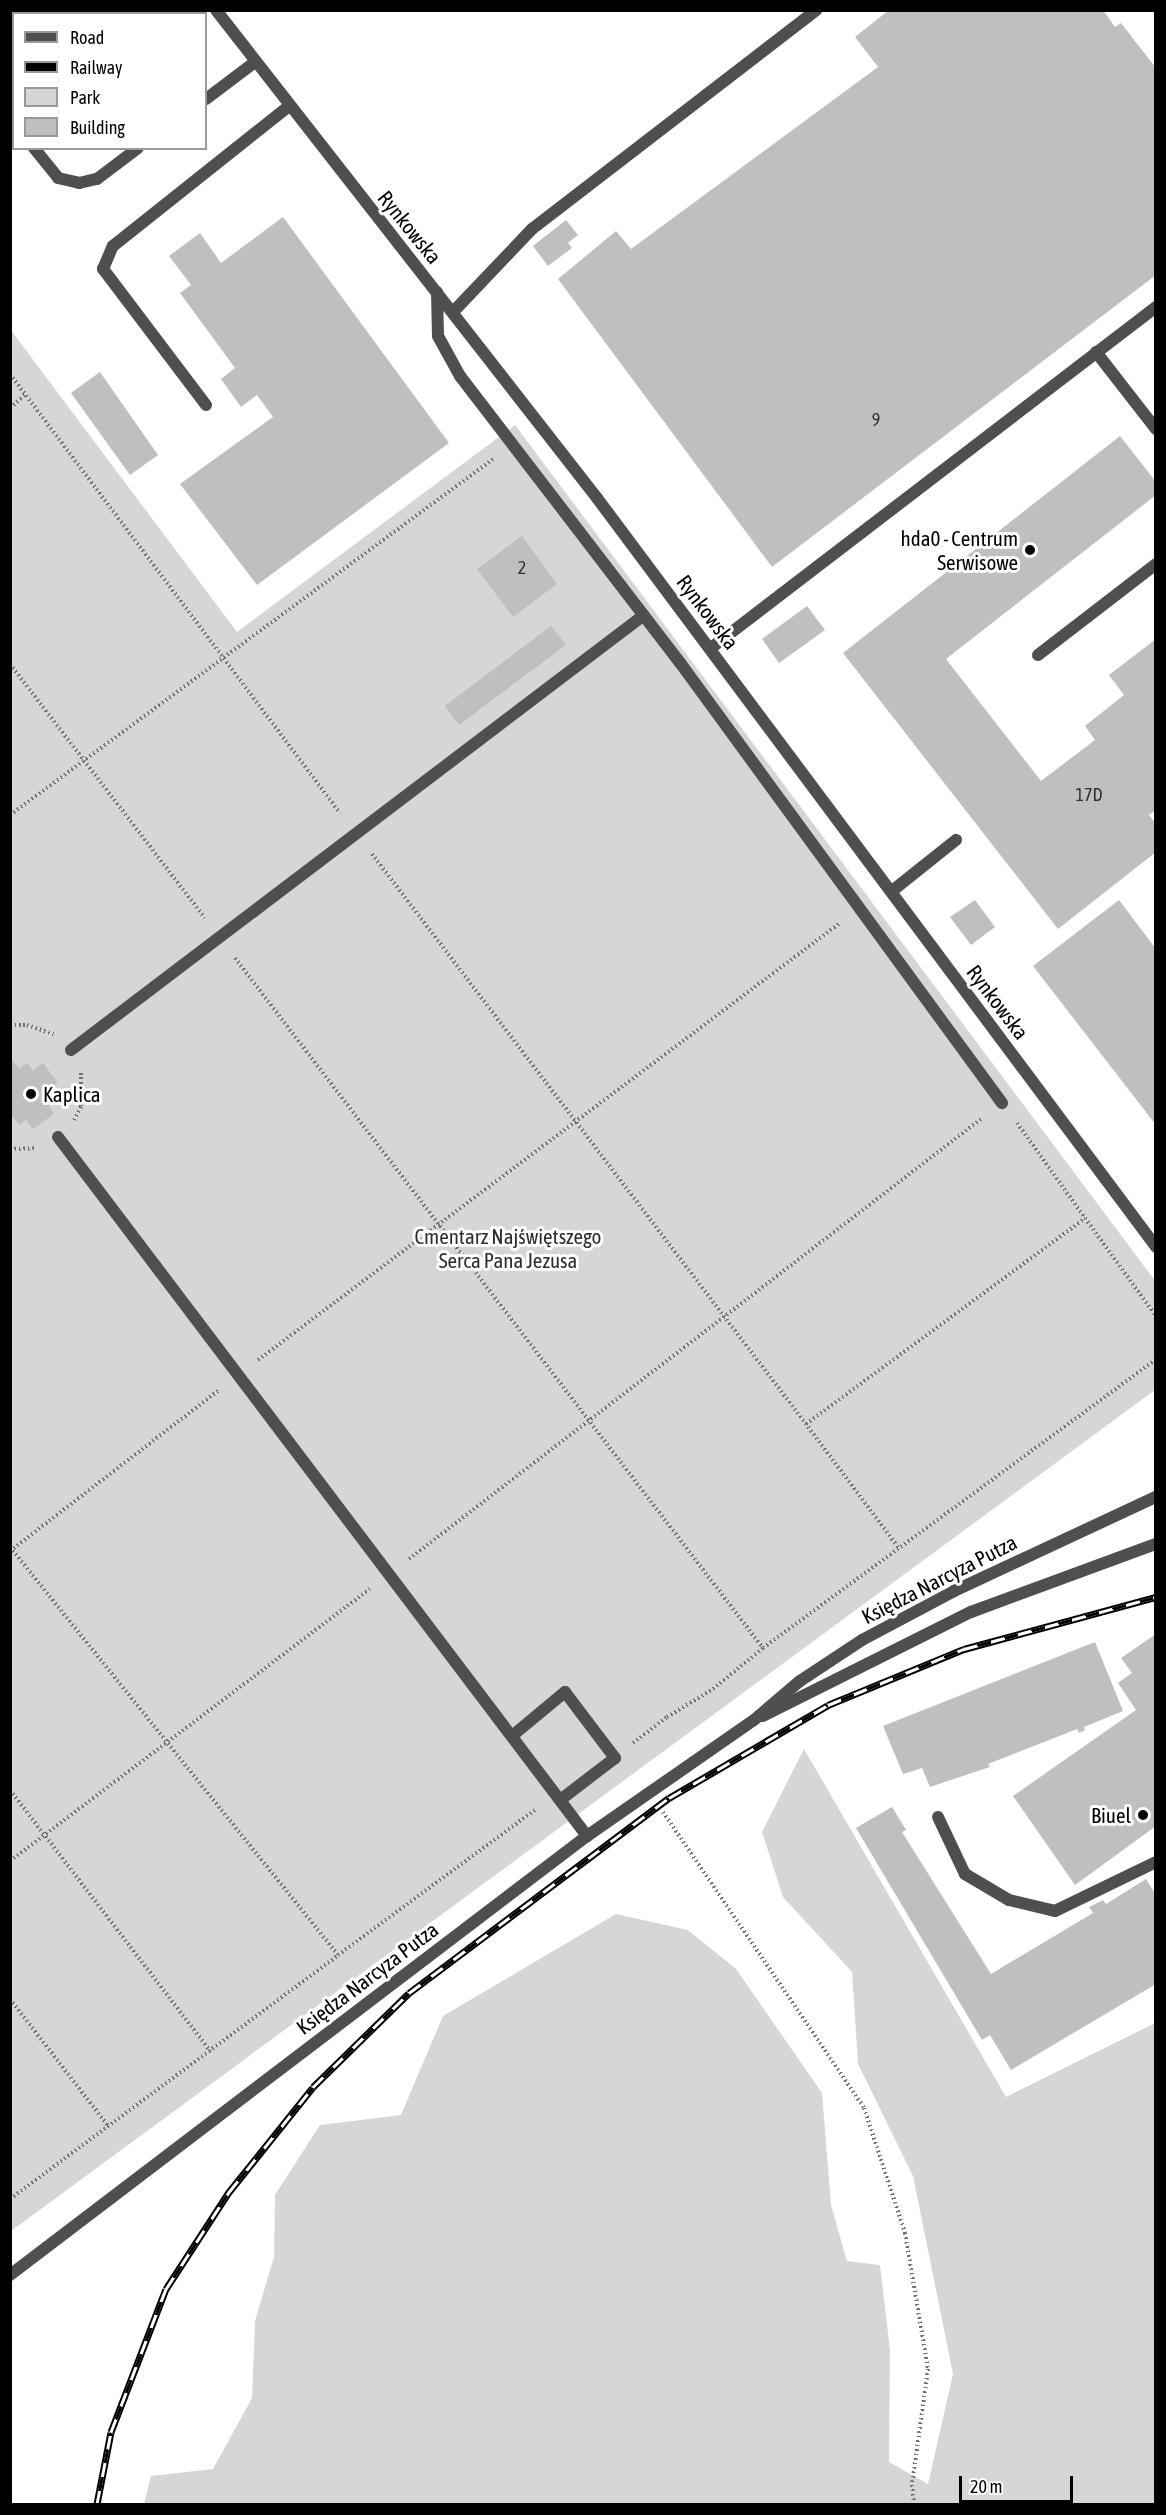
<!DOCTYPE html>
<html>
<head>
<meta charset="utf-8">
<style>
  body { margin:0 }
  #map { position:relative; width:1166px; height:2515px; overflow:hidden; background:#fff; font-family:"Asap Condensed",sans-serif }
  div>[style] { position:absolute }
  .green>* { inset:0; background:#d6d6d6 }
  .building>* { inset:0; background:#bfbfbf }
  .path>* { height:4px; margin-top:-2px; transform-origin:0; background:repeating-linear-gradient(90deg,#717171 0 1.5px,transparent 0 4.5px) }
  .service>* { height:12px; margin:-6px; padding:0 6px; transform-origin:6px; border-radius:6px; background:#4f4f4f }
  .minor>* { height:12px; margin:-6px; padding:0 6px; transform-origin:6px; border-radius:6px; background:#4f4f4f }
  .rail>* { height:7px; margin-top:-3.5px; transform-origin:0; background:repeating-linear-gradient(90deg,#fff 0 14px,#000 0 28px); box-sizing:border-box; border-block:2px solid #000 }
  .dots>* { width:16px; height:16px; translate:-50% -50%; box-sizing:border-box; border:3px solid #fff; border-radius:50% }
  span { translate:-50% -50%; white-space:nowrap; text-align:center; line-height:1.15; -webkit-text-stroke:6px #fff; paint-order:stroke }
  .number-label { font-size:18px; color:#303030 }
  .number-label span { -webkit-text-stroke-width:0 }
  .street-label { font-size:21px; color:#000 }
  .poi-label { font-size:21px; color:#000 }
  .right { translate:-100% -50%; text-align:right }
  .left { translate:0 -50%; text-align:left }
  .park-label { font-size:21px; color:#2d2d2d }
  .frame { position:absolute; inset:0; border:12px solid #000; pointer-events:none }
  .legend { position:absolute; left:12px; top:12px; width:195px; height:138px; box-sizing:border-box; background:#fff; border:2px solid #999; margin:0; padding:8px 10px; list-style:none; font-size:18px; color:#000 }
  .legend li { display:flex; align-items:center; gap:12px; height:30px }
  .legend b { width:30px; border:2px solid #999 }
  .scale { position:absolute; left:959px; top:2476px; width:114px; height:27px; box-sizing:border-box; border:3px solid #000; border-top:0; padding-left:8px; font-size:18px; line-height:21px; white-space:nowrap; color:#000; -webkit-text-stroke:4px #fff; paint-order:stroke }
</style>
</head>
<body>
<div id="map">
  <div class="green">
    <div style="clip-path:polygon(10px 329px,237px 632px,515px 425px,1156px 1282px,1155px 1390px,11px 2231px)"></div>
    <div style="clip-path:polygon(804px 1749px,1006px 2097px,1155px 2023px,1155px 2504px,144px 2504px,151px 2476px,213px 2469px,252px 2398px,255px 2321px,274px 2257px,275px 2195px,320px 2125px,401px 2115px,443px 2016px,616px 1914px,688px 1930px,736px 1969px,822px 2093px,831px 2205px,847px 2261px,880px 2265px,890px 2350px,889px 2462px,928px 2484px,953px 2374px,913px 2176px,858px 2064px,852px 1972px,783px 1897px,762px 1832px)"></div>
  </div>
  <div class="building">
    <div style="clip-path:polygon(10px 10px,126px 10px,128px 14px,14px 14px,14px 73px)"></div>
    <div style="clip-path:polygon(889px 10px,1103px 10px,1115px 27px,1121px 23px,1156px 68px,1156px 275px,772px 567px,558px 279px,616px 231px,631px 249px,878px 67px,855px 37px)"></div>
    <div style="clip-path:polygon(283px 217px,449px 443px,257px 585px,180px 484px,273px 417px,257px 395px,241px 407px,221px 379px,235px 368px,180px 293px,191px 285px,169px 256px,200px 233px,221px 263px)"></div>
    <div style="clip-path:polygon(566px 220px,578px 235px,568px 243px,572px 248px,548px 266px,533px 246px)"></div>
    <div style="clip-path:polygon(100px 372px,158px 455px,130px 475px,71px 393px)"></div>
    <div style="clip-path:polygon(1120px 436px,1156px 482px,1156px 495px,946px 659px,1041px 781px,1095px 740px,1085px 726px,1124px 695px,1109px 675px,1156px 639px,1156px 810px,1149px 815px,1156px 824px,1156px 852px,1058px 929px,843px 653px)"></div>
    <div style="clip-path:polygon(522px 536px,557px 584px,513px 617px,477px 569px)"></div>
    <div style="clip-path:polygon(807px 606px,825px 630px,779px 663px,762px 639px)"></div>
    <div style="clip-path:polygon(551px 626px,566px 645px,459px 725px,445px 706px)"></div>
    <div style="clip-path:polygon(975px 900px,995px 927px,971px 945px,950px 917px)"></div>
    <div style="clip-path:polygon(1119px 900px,1156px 949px,1156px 1125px,1033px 966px)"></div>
    <div style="clip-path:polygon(10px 1057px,20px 1069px,27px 1063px,33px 1071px,43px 1063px,58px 1083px,48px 1090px,54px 1098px,47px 1103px,54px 1114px,33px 1129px,26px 1120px,19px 1125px,13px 1117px,10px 1119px)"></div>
    <div style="clip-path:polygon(1156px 1634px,1156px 1826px,1075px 1885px,1013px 1796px,1136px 1710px,1118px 1683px,1132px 1673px,1121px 1658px)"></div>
    <div style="clip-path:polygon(1095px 1642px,1123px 1711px,1084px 1727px,1085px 1730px,1079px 1733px,1077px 1729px,988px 1764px,990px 1767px,930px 1787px,922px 1768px,903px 1774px,883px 1726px)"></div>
    <div style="clip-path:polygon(892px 1807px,906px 1830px,902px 1832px,991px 1974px,1093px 1913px,1089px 1907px,1103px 1900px,1106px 1904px,1146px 1879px,1156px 1895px,1156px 1984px,1011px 2070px,990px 2035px,982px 2040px,856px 1828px)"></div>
  </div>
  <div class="path">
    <div style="left:10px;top:374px;width:549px;rotate:53.07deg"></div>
    <div style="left:10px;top:408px;width:21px;rotate:-41deg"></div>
    <div style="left:10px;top:664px;width:320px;rotate:52.5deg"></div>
    <div style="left:10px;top:815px;width:600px;rotate:-36.39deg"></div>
    <div style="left:372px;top:854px;width:716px;rotate:52.71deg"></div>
    <div style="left:235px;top:958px;width:869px;rotate:52.58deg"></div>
    <div style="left:763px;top:1648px;width:488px;rotate:-36.3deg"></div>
    <div style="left:10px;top:1025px;width:17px"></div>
    <div style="left:27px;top:1025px;width:28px;rotate:19deg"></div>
    <div style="left:74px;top:1120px;width:16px;rotate:-63deg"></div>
    <div style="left:81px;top:1106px;width:34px;rotate:-90deg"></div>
    <div style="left:1017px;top:1123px;width:117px;rotate:54.4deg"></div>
    <div style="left:10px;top:1149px;width:25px;rotate:-2deg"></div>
    <div style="left:258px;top:1360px;width:728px;rotate:-36.9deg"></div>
    <div style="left:10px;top:1547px;width:523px;rotate:51.2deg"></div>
    <div style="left:338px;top:1955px;width:246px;rotate:-36.4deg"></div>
    <div style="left:898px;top:1547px;width:154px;rotate:-126.8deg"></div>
    <div style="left:806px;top:1424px;width:347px;rotate:-36.4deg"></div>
    <div style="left:1085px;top:1218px;width:121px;rotate:54.1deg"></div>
    <div style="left:10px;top:1551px;width:264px;rotate:-37.6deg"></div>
    <div style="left:409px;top:1559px;width:722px;rotate:-37.57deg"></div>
    <div style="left:633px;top:1743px;width:43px;rotate:-37.4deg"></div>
    <div style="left:667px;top:1717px;width:54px;rotate:-31.3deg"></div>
    <div style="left:713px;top:1689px;width:65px;rotate:-39.4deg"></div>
    <div style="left:10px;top:1790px;width:329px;rotate:52.5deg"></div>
    <div style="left:663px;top:1812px;width:358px;rotate:55.8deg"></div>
    <div style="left:864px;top:2108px;width:132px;rotate:71.8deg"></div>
    <div style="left:905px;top:2233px;width:138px;rotate:80.4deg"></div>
    <div style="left:928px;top:2369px;width:117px;rotate:97.9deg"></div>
    <div style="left:912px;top:2485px;width:19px;rotate:84deg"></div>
    <div style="left:10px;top:1861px;width:451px;rotate:-37.1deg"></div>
    <div style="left:10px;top:1999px;width:160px;rotate:52.3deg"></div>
    <div style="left:10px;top:2199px;width:409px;rotate:-36.6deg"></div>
  </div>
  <div class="service">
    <div style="left:206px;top:99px;width:61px;rotate:-37.1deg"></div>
    <div style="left:10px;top:119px;width:6px;rotate:45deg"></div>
    <div style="left:34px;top:148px;width:38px;rotate:51deg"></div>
    <div style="left:58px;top:178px;width:22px;rotate:13deg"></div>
    <div style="left:79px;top:183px;width:18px;rotate:-13deg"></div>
    <div style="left:97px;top:179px;width:51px;rotate:-37.1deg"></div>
    <div style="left:437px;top:292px;width:44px;rotate:88.7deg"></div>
    <div style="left:438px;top:336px;width:46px;rotate:61.2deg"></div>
    <div style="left:460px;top:376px;width:363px;rotate:52.5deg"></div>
    <div style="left:681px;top:664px;width:544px;rotate:53.83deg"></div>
    <div style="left:453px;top:312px;width:115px;rotate:-46.4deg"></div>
    <div style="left:532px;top:229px;width:359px;rotate:-37.6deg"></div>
    <div style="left:1096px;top:352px;width:98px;rotate:52.1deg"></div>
    <div style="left:206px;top:405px;width:171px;rotate:-127.1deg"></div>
    <div style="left:103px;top:269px;width:25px;rotate:-67deg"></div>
    <div style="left:113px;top:246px;width:225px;rotate:-38.5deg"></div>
    <div style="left:711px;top:648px;width:561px;rotate:-37.46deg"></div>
    <div style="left:1038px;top:655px;width:149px;rotate:-37.6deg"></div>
    <div style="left:892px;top:891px;width:82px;rotate:-38.6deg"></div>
    <div style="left:71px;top:1050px;width:719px;rotate:-37.2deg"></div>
    <div style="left:58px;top:1137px;width:877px;rotate:52.88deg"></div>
    <div style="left:512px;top:1736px;width:69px;rotate:-39.7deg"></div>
    <div style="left:565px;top:1692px;width:83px;rotate:52.9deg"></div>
    <div style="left:615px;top:1758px;width:69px;rotate:142.6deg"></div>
    <div style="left:938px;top:1817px;width:63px;rotate:64.7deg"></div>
    <div style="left:965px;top:1874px;width:51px;rotate:30.6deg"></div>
    <div style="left:1009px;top:1900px;width:47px;rotate:13.4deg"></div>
    <div style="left:1055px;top:1911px;width:112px;rotate:-25.9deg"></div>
  </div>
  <div class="minor">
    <div style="left:216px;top:10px;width:619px;rotate:52.02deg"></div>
    <div style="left:597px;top:498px;width:935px;rotate:53.26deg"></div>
    <div style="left:763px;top:1716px;width:233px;rotate:-26.6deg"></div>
    <div style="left:971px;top:1612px;width:197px;rotate:-20.2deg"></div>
    <div style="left:10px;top:2275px;width:725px;rotate:-37.27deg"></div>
    <div style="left:587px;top:1836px;width:203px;rotate:-34.8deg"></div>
    <div style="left:754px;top:1720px;width:60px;rotate:-40.3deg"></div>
    <div style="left:800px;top:1681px;width:74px;rotate:-33.5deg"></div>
    <div style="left:862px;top:1640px;width:104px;rotate:-28deg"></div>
    <div style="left:954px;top:1591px;width:223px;rotate:-25deg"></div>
  </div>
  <div class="rail">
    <div style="left:97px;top:2504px;width:73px;rotate:-79deg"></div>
    <div style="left:111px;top:2432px;width:153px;rotate:-69deg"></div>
    <div style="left:166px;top:2289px;width:116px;rotate:-57deg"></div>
    <div style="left:229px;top:2192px;width:134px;rotate:-51.3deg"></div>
    <div style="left:313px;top:2087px;width:134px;rotate:-44.4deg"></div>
    <div style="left:409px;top:1993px;width:325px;rotate:-36.9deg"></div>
    <div style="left:669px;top:1798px;width:184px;rotate:-30.3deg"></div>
    <div style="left:828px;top:1705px;width:147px;rotate:-22.4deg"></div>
    <div style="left:964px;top:1649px;width:199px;rotate:-15.2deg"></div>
  </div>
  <div class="dots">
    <div style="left:1030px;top:550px;background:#000"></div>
    <div style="left:31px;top:1094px;background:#000"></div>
    <div style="left:1143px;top:1815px;background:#000"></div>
  </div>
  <div class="number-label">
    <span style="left:876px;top:420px">9</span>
    <span style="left:522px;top:568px">2</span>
    <span style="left:1089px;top:795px">17D</span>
  </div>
  <div class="street-label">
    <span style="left:410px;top:227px;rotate:51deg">Rynkowska</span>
    <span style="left:708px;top:612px;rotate:53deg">Rynkowska</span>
    <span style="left:998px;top:1002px;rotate:53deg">Rynkowska</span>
    <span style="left:939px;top:1579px;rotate:-27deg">Księdza Narcyza Putza</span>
    <span style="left:367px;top:1978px;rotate:-37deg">Księdza Narcyza Putza</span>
  </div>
  <div class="poi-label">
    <span class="right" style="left:1018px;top:550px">hda0 - Centrum<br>Serwisowe</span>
    <span class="left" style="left:43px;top:1094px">Kaplica</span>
    <span class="right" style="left:1131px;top:1815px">Biuel</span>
  </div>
  <div class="park-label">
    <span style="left:508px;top:1248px">Cmentarz Najświętszego<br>Serca Pana Jezusa</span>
  </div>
  <div class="frame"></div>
  <ul class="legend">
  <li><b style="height:8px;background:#4f4f4f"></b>Road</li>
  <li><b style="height:8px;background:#000"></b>Railway</li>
  <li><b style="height:16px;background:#d6d6d6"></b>Park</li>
  <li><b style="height:16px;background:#bfbfbf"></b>Building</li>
  </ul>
  <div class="scale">20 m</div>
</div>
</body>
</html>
